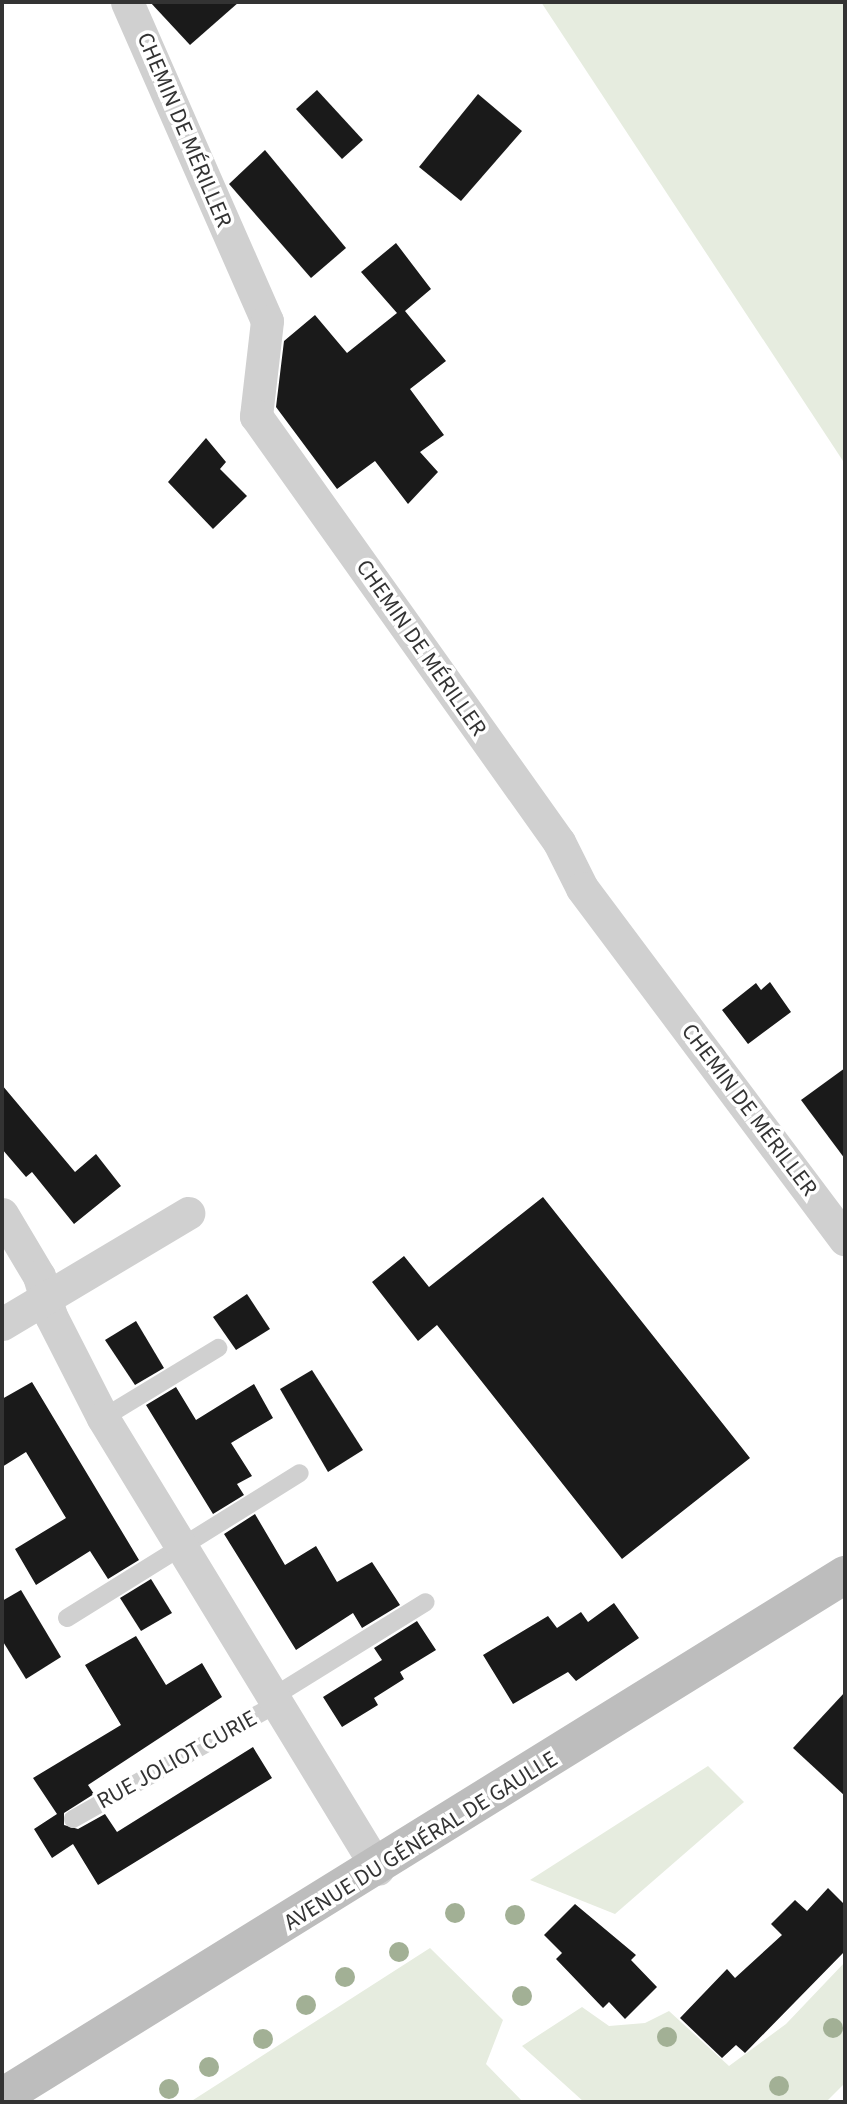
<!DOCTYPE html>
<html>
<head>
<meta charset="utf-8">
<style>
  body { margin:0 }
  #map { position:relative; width:847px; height:2104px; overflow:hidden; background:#fff; font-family:"Source Sans 3",sans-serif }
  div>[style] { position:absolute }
  .green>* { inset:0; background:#e6ecdf }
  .building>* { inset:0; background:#1a1a1a }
  .lane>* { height:18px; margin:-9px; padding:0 9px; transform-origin:9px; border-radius:9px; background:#d0d0d0 }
  .street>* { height:33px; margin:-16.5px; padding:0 16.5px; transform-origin:16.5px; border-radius:16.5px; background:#d0d0d0 }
  .secondary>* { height:38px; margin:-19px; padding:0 19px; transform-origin:19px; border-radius:19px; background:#bdbdbd }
  .trees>* { width:20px; height:20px; margin:-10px; border-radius:50%; background:#a2b095 }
  span { translate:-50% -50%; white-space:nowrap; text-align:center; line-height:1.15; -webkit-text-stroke:7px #fff; paint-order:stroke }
  .street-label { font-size:23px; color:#333 }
  .frame { position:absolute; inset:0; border:4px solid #333; pointer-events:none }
</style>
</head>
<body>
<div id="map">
  <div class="green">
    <div style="clip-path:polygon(542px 2px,845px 2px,845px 464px,541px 2px)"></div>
    <div style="clip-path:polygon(708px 1766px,744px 1802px,615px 1914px,530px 1880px)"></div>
    <div style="clip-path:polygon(430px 1948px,503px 2020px,486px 2064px,523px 2102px,190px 2102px)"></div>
    <div style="clip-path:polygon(845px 1962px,845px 2083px,826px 2102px,584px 2102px,522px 2046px,582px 2007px,609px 2026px,645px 2023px,669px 2011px,729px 2066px,786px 2024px)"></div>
  </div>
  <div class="building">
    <div style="clip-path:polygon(150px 2px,239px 2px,190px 45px)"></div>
    <div style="clip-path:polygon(317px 90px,363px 140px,342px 159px,296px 109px)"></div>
    <div style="clip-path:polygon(478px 94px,522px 131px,461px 201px,419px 167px)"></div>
    <div style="clip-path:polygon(265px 150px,346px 248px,311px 278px,229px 184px)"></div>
    <div style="clip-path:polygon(396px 243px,431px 289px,405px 311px,446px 361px,410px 389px,444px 435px,420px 452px,438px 472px,408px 504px,375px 461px,337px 489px,276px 407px,284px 341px,315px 315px,347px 353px,397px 313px,361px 272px)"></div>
    <div style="clip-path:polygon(206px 438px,226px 462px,220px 469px,247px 496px,213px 529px,168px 482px)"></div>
    <div style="clip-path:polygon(770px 982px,791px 1012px,748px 1044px,722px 1010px,756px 983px,761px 990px)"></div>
    <div style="clip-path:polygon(845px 1068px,845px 1159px,801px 1100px)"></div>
    <div style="clip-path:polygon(2px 1085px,75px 1172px,96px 1154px,121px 1186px,74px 1224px,32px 1172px,26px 1177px,2px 1149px)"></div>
    <div style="clip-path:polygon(543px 1197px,750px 1458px,622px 1559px,437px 1325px,418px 1341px,372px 1282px,404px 1256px,429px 1287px)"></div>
    <div style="clip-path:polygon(247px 1294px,270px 1329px,236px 1350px,213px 1317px)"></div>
    <div style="clip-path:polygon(136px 1321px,164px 1368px,135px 1385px,105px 1340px)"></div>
    <div style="clip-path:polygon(312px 1370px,363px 1450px,328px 1472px,280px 1389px)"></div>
    <div style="clip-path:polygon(32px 1382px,139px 1560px,108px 1579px,90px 1551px,36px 1585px,15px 1549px,66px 1518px,26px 1452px,2px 1467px,2px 1399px)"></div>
    <div style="clip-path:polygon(254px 1384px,273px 1418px,231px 1443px,252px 1476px,237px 1484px,244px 1495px,213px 1514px,146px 1405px,176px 1387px,196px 1420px)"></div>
    <div style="clip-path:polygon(255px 1514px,285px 1565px,316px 1546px,337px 1582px,372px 1562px,400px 1605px,362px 1628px,353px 1613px,296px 1650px,224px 1534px)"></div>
    <div style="clip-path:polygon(151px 1579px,172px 1613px,141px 1631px,120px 1598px)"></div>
    <div style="clip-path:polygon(21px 1590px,61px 1657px,26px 1679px,2px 1640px,2px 1601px)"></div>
    <div style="clip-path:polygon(614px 1603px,639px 1638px,576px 1681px,568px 1672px,513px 1704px,483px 1655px,548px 1616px,557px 1628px,581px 1612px,588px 1622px)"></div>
    <div style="clip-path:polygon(417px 1621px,436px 1650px,400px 1672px,404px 1679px,374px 1698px,378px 1705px,342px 1727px,323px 1697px,382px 1660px,374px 1648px)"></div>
    <div style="clip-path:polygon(136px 1636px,166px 1685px,202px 1663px,222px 1697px,88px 1785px,94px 1794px,64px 1813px,64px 1825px,78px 1829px,105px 1814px,117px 1832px,253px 1747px,272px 1778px,98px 1885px,73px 1844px,52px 1858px,34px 1829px,57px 1814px,33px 1778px,121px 1725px,85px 1665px)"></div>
    <div style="clip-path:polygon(845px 1692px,845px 1796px,793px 1748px)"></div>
    <div style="clip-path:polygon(828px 1888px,845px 1905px,845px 1951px,745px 2053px,736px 2045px,722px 2058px,680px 2018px,727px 1969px,735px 1978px,782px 1935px,771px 1924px,795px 1900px,807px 1911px)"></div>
    <div style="clip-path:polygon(575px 1904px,636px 1955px,631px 1960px,657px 1987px,625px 2019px,609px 2002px,603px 2008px,556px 1959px,562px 1953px,544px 1935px)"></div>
  </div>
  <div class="lane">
    <div style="left:103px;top:1418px;width:135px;rotate:-31.3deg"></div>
    <div style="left:67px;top:1618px;width:274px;rotate:-31.9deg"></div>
    <div style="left:276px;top:1695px;width:176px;rotate:-31.8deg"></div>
    <div style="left:73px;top:1819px;width:238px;rotate:-29.5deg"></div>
  </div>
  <div class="street">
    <div style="left:127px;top:2px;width:348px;rotate:66.3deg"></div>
    <div style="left:267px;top:321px;width:96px;rotate:96.6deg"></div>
    <div style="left:256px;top:416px;width:523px;rotate:54.58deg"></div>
    <div style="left:559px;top:842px;width:51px;rotate:63.4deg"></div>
    <div style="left:582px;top:888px;width:439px;rotate:53.2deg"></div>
    <div style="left:2px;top:1214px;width:72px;rotate:59.2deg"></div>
    <div style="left:39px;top:1276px;width:42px;rotate:73.3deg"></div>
    <div style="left:51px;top:1316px;width:114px;rotate:63deg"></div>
    <div style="left:103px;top:1418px;width:528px;rotate:58.63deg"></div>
    <div style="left:2px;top:1324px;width:217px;rotate:-30.8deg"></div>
  </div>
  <div class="secondary">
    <div style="left:2px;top:2097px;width:992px;rotate:-31.77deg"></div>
  </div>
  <div class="trees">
    <div style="left:455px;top:1913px"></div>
    <div style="left:515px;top:1915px"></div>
    <div style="left:399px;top:1952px"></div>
    <div style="left:345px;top:1977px"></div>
    <div style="left:522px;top:1996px"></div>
    <div style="left:306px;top:2005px"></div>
    <div style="left:833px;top:2028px"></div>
    <div style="left:667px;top:2037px"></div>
    <div style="left:263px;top:2039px"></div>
    <div style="left:209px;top:2067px"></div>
    <div style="left:779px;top:2086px"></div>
    <div style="left:169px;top:2089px"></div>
  </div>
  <div class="street-label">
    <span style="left:184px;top:130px;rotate:67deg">CHEMIN DE MÉRILLER</span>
    <span style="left:421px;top:648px;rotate:55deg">CHEMIN DE MÉRILLER</span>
    <span style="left:749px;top:1110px;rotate:53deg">CHEMIN DE MÉRILLER</span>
    <span style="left:177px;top:1760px;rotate:-29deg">RUE JOLIOT CURIE</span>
    <span style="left:421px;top:1841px;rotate:-32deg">AVENUE DU GÉNÉRAL DE GAULLE</span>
  </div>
  <div class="frame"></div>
</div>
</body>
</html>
